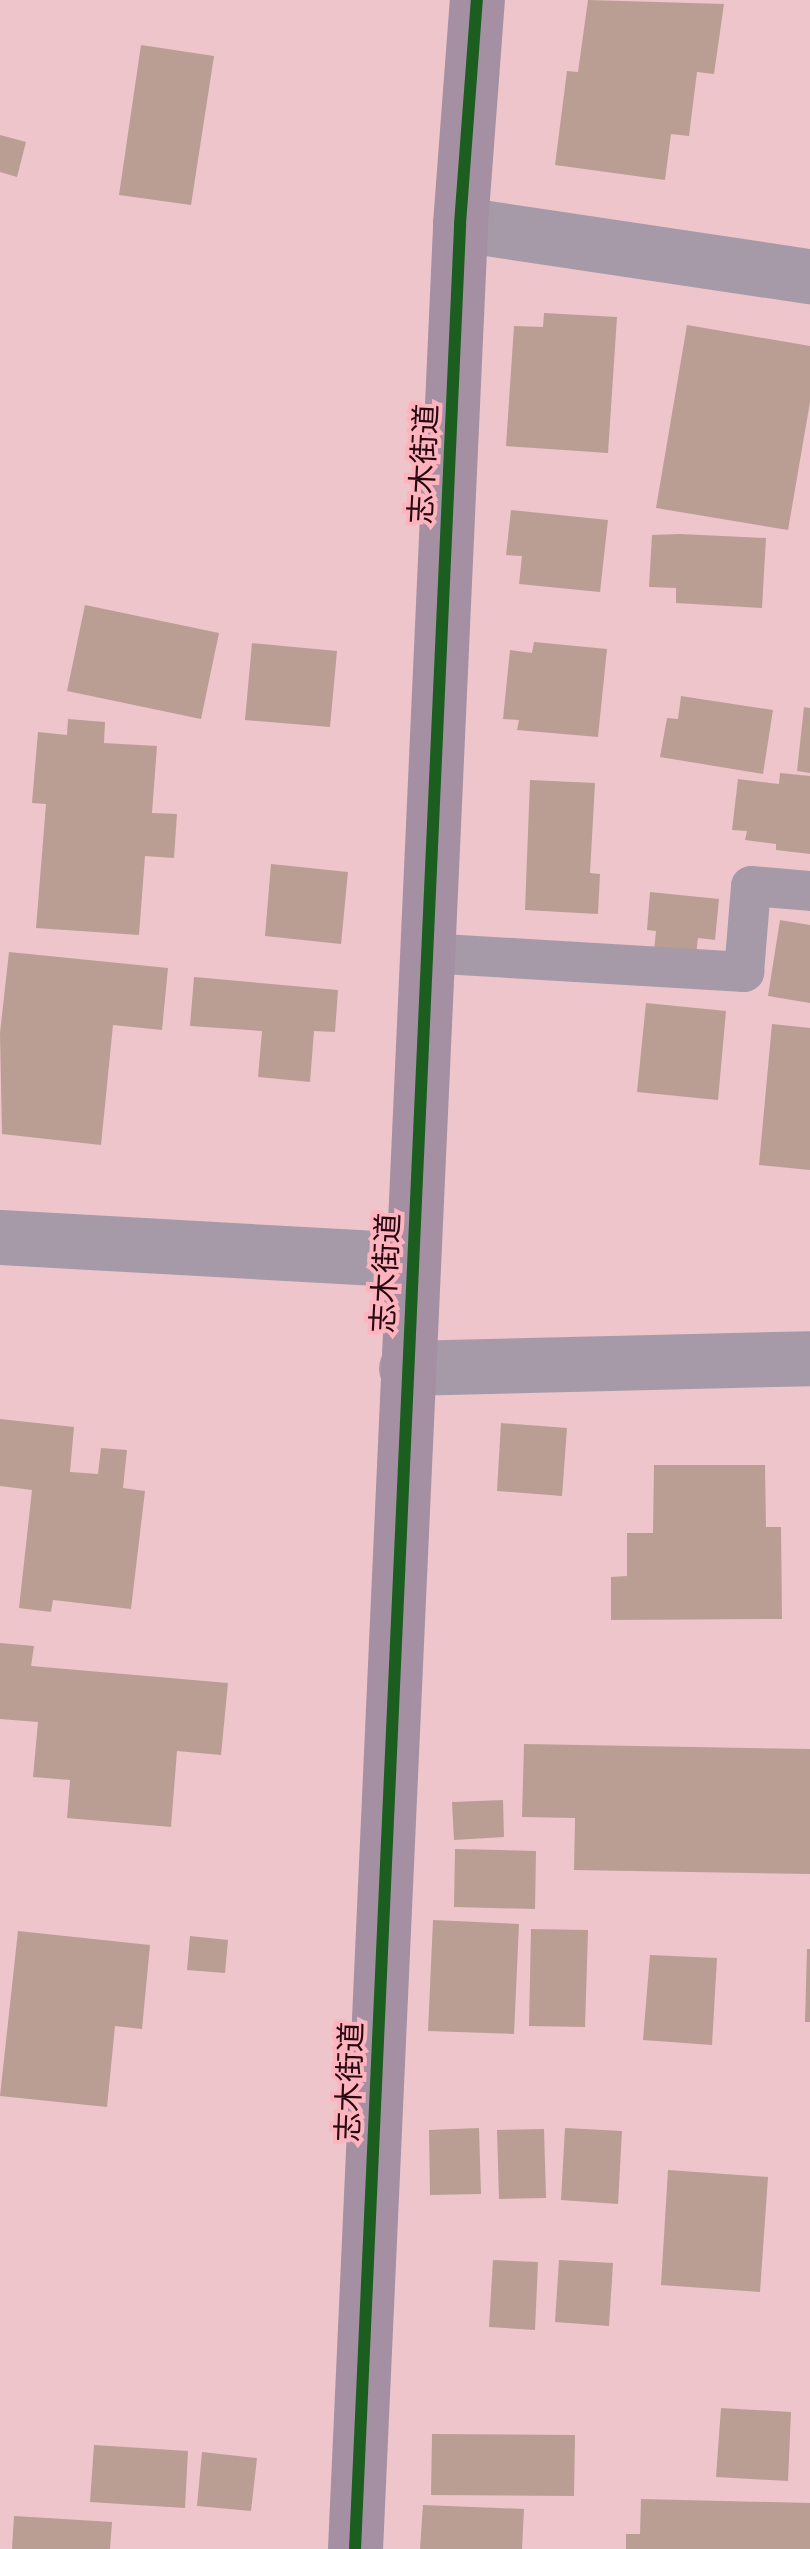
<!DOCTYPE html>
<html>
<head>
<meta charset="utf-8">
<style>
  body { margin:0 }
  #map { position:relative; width:810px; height:2549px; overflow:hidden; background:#edc5cb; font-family:Arial,"Noto Sans JP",sans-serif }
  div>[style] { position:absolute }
  .building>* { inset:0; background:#bb9e93 }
  .service>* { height:40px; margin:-20px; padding:0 20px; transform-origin:20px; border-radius:20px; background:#a699a8 }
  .minor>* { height:55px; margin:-27.5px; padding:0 27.5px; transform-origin:27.5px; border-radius:27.5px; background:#a699a8 }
  .tertiary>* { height:55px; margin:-27.5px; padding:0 27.5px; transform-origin:27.5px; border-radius:27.5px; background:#a699a8 }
  .primary>* { height:55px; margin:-27.5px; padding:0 27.5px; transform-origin:27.5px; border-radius:27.5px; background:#a58fa2 }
  .cycleway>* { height:12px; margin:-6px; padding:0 6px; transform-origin:6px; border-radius:6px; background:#1b5e20 }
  span { translate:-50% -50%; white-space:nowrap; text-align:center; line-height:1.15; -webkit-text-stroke:8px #feb4bf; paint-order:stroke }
  .street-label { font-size:30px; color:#280810 }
</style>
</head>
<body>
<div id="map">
  <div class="building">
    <div style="clip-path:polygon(588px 0,724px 4px,714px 74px,697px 72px,689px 136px,671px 134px,665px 180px,555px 165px,567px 71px,578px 72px)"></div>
    <div style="clip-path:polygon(141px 45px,214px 56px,191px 205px,119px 195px)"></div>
    <div style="clip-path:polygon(0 135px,26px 142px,17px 177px,0 172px)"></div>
    <div style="clip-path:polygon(544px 313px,617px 317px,608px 453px,506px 446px,514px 326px,543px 327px)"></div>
    <div style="clip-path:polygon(687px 325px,810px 346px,810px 402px,788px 530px,656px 508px)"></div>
    <div style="clip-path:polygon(511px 510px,608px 520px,600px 592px,519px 584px,522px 556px,506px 555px)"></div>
    <div style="clip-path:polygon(680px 534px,766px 538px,762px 608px,676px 603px,676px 588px,649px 587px,652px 535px)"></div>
    <div style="clip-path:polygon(85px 605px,219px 633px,201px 719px,67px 691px)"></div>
    <div style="clip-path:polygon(534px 642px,607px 649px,598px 737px,517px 730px,519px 720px,503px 719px,510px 650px,532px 653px)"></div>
    <div style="clip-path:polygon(252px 643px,337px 651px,330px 727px,245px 720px)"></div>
    <div style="clip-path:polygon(681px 696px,773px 710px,763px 774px,660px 757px,667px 718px,678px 719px)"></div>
    <div style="clip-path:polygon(804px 707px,810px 708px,810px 773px,797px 771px)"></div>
    <div style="clip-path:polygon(68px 719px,105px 722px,104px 743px,157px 746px,152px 813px,177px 814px,174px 858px,145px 856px,139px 935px,36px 928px,46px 804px,32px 803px,38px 732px,67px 735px)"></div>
    <div style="clip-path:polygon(780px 773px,810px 776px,810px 854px,776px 850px,776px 844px,745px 840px,747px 831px,732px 830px,738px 779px,779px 784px)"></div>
    <div style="clip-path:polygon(530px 780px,595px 783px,590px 873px,600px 874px,598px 914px,525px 910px)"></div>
    <div style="clip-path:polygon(271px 864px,348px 872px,341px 944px,265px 936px)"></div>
    <div style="clip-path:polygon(650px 892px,719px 899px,715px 940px,698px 938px,696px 955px,654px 951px,656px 931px,647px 930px)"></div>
    <div style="clip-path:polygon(780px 920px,810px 925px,810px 1003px,768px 996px)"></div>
    <div style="clip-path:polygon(9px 952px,168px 968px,162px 1030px,113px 1025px,101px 1145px,2px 1134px,0 1033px)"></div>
    <div style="clip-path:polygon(194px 977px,338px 990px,335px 1032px,314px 1031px,310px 1082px,258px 1077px,262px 1031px,190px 1026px)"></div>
    <div style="clip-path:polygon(646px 1003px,726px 1011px,718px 1100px,637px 1092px)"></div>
    <div style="clip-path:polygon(772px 1024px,810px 1028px,810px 1170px,759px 1165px)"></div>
    <div style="clip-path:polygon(0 1419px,74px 1427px,70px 1472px,98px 1474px,101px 1448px,127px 1450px,123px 1488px,145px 1491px,131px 1609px,53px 1600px,51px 1612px,19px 1608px,32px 1490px,0 1486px)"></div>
    <div style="clip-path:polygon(501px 1423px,567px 1428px,562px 1496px,497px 1491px)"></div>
    <div style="clip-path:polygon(654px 1465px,765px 1465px,766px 1527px,781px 1527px,782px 1619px,611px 1620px,611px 1577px,627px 1576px,627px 1533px,653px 1533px)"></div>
    <div style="clip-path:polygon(0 1643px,34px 1646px,31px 1666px,228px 1683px,221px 1755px,177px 1751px,171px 1827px,67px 1818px,70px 1780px,33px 1777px,38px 1722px,0 1719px)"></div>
    <div style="clip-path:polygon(524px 1744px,810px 1749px,810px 1874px,574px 1870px,575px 1818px,522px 1817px)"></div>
    <div style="clip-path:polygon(503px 1800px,504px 1837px,454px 1840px,452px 1802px)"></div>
    <div style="clip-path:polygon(455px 1849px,536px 1851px,535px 1909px,454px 1907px)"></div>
    <div style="clip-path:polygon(433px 1920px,519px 1924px,514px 2034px,428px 2031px)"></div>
    <div style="clip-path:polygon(531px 1929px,588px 1930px,585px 2027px,529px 2026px)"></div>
    <div style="clip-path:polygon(18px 1931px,150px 1945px,142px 2029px,115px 2026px,107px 2107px,0 2096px)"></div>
    <div style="clip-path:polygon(190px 1936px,228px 1940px,225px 1973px,187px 1970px)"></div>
    <div style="clip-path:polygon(807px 1949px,810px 1949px,810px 2022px,805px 2022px)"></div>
    <div style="clip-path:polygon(650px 1955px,717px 1958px,712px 2045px,643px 2040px)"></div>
    <div style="clip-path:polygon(479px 2128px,481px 2194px,430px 2195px,429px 2130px)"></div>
    <div style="clip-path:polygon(565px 2128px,622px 2131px,618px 2204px,561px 2200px)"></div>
    <div style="clip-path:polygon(544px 2129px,546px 2198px,499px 2199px,497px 2130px)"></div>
    <div style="clip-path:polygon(668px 2170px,768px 2177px,760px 2292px,661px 2285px)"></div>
    <div style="clip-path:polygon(493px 2260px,538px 2262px,535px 2330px,489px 2327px)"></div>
    <div style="clip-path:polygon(559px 2260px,613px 2263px,609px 2326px,555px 2322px)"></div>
    <div style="clip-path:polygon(721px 2408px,791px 2412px,788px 2481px,716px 2477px)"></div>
    <div style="clip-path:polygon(432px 2434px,575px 2435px,574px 2496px,431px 2495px)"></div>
    <div style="clip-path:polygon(94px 2445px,188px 2451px,185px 2508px,90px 2502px)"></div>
    <div style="clip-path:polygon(202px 2452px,257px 2458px,251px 2511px,197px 2506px)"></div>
    <div style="clip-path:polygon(641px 2499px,810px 2503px,810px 2549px,626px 2549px,626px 2534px,640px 2534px)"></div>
    <div style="clip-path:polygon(423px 2505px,524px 2509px,522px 2549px,420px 2549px)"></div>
    <div style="clip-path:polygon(14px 2516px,112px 2522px,110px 2549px,12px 2549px)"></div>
  </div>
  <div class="service">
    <div style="left:426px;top:953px;width:319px;rotate:3.4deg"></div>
    <div style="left:744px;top:972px;width:86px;rotate:-85.3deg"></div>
    <div style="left:751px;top:886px;width:59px;rotate:4.8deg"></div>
  </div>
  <div class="minor">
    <div style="left:460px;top:224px;width:354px;rotate:8.5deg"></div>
  </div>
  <div class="tertiary">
    <div style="left:0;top:1237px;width:413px;rotate:3.2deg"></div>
    <div style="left:406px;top:1368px;width:404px;rotate:-1.4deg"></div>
  </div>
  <div class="primary">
    <div style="left:355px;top:2549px;width:2327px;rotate:-87.41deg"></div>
    <div style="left:460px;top:224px;width:225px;rotate:-85.7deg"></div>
  </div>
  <div class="cycleway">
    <div style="left:355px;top:2549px;width:2327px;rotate:-87.41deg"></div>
    <div style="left:460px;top:224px;width:225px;rotate:-85.7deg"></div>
  </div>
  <div class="street-label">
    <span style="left:424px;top:464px;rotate:-87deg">志木街道</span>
    <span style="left:386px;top:1273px;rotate:-87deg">志木街道</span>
    <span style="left:350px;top:2082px;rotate:-88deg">志木街道</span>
  </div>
</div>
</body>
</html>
